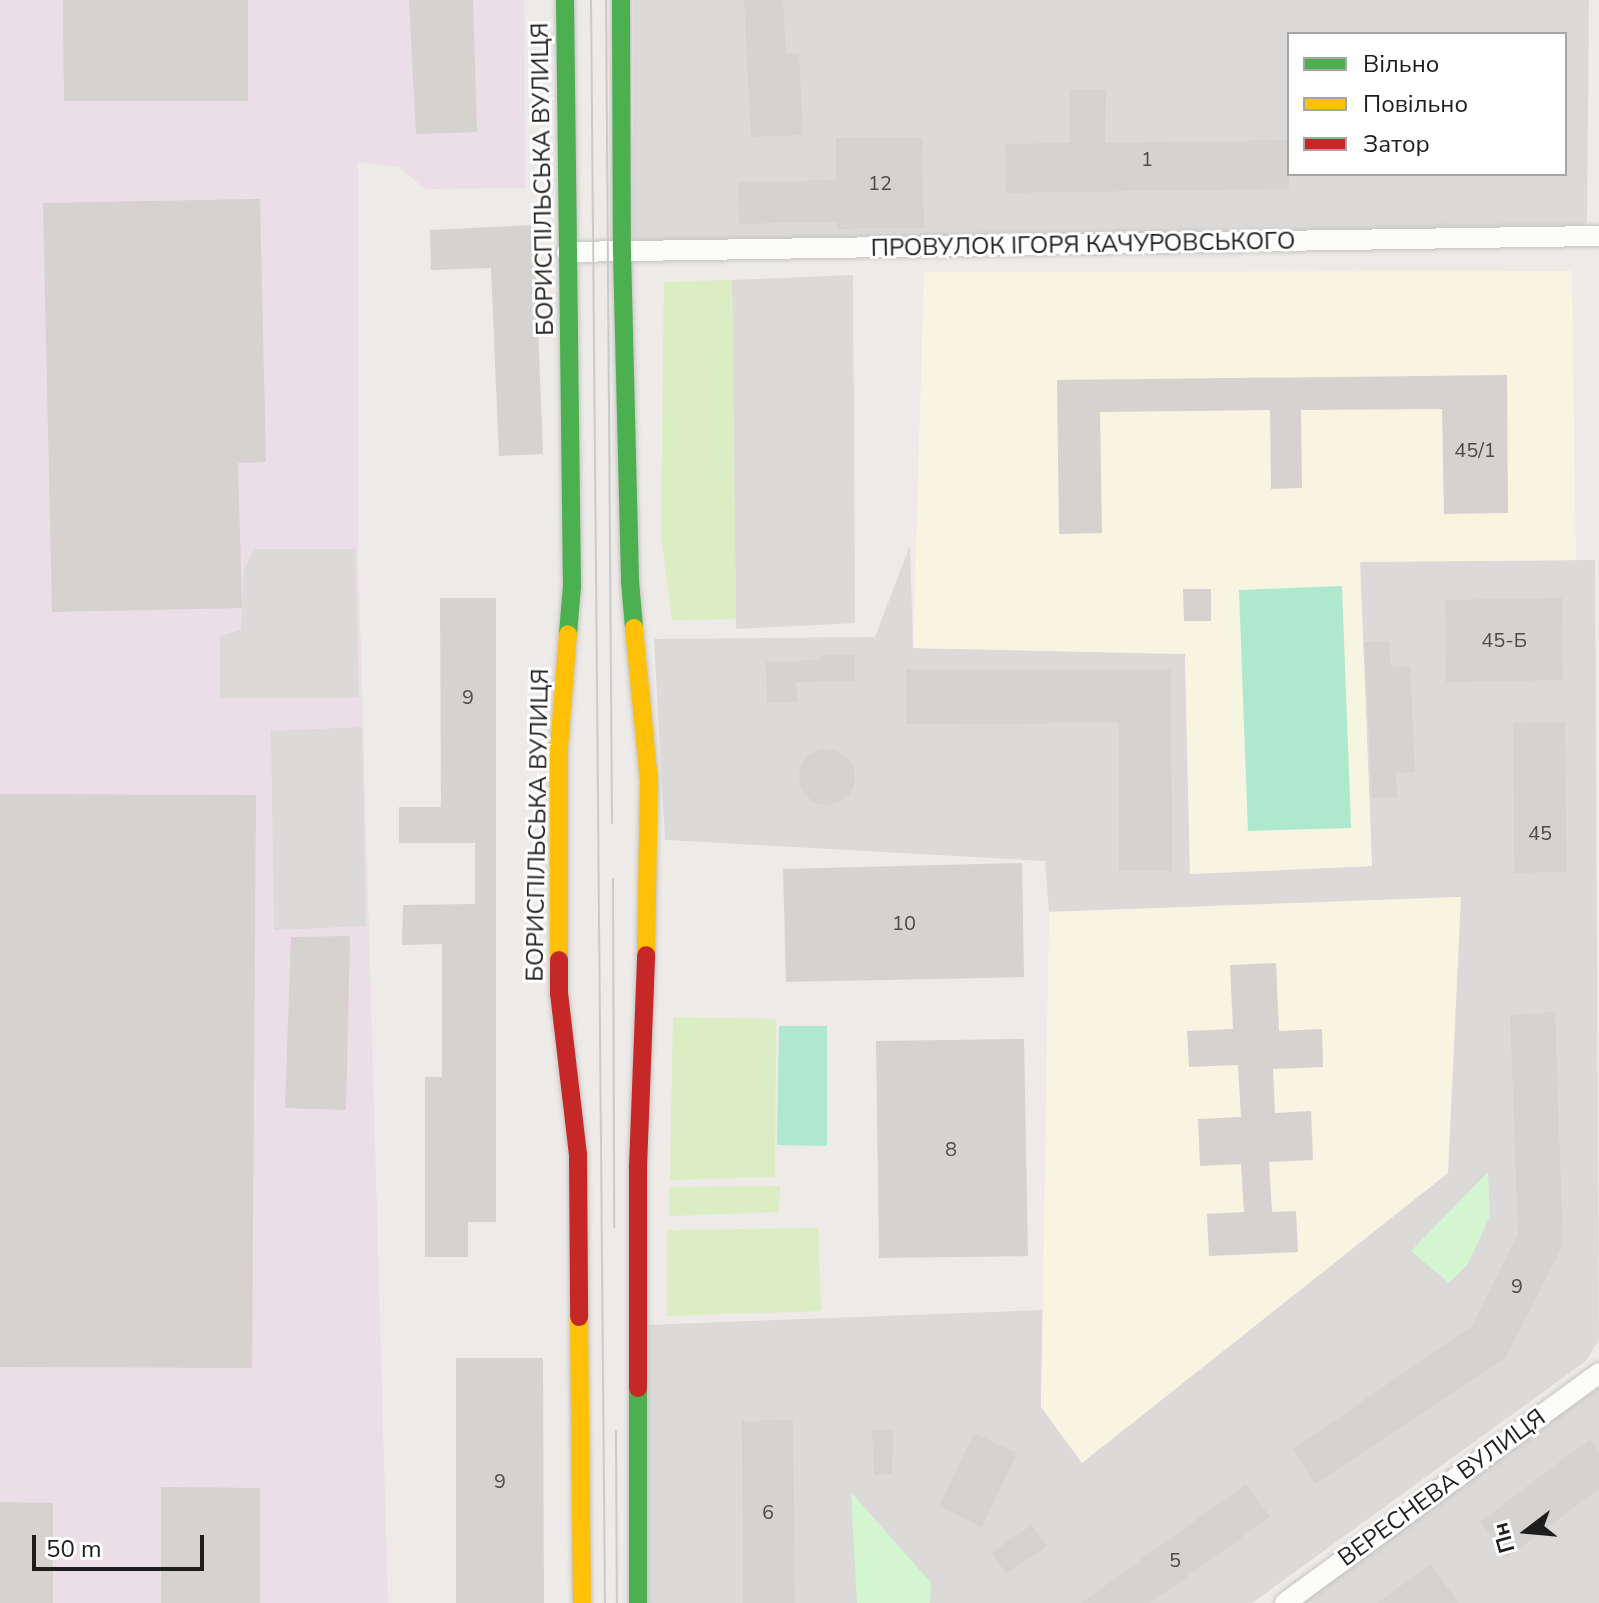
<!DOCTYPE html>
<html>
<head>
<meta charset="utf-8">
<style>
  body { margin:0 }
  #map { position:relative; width:1599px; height:1603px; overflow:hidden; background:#edeae7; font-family:"Nunito Sans",sans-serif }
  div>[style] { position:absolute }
  .residential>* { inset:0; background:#dcdad8 }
  .industrial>* { inset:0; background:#ebdee7 }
  .education>* { inset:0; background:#f7f4e2 }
  .religious>* { inset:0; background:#dbdad8 }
  .grass>* { inset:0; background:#dbedc3 }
  .park>* { inset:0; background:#d3f5d0 }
  .pitch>* { inset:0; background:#aee8cd }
  .building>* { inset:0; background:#d5d2cf }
  .round { border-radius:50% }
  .roads { filter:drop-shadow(0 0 2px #c5c4c3) drop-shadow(0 0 2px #c5c4c3) }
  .street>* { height:20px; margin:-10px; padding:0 10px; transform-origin:10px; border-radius:10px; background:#fcfcfb }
  .fast>* { height:18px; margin:-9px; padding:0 9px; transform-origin:9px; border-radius:9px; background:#4caf50 }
  .slow>* { height:18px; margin:-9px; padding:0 9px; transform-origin:9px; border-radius:9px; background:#ffc107 }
  .jam>* { height:18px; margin:-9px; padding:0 9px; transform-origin:9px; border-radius:9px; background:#c62828 }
  .tram>* { height:2px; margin:-1px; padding:0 1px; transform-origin:1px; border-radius:1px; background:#cacac9 }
  span { translate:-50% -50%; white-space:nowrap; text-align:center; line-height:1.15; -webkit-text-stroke:6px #fff; paint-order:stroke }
  .number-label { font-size:20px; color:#4c4b4a }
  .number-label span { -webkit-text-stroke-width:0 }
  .street-label { font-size:24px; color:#1e1e1e }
  .legend { position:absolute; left:1287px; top:32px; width:280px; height:144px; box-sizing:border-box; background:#fff; border:2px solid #a5a5a5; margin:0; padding:10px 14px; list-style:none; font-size:24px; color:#1e1e1e }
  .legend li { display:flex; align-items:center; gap:16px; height:40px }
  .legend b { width:40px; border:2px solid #a5a5a5 }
  .north { position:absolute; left:1487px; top:1491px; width:80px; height:80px; -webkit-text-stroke:6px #fff; paint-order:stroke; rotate:254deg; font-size:22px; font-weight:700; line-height:32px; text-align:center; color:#1e1e1e }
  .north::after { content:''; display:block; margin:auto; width:28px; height:36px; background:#1e1e1e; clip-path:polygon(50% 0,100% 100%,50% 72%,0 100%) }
  .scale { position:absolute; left:32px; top:1535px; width:172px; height:36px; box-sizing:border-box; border:4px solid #1e1e1e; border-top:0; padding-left:10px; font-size:24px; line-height:28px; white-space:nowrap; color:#1e1e1e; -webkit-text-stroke:6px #fff; paint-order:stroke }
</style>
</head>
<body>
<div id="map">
  <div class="residential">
    <div style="clip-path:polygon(evenodd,634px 0,1589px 0,1587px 221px,1581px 228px,644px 246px,633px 239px,634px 0,1289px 34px,1565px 34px,1565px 174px,1289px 174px,1289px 34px)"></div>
    <div style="clip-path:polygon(910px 545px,913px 648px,1185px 654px,1190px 874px,1372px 866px,1360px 562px,1595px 560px,1599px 1339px,1586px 1361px,1252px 1603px,647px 1603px,646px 1325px,1043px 1310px,1041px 1406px,1082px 1463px,1460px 897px,1049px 912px,1045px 861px,665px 840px,654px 639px,875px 637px)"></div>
    <div style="clip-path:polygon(1599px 1385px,1599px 1603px,1300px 1603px)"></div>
  </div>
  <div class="industrial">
    <div style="clip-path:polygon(0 0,524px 0,525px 188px,426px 189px,398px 167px,358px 162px,358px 549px,388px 1603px,0 1603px)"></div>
  </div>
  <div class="education">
    <div style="clip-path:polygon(1572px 271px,1576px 560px,1360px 562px,1372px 866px,1190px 874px,1185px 654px,913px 648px,924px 272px)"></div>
    <div style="clip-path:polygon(1461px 897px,1448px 1173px,1082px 1463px,1041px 1407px,1049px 912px)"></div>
  </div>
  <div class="religious">
    <div style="clip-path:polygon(853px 275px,855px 623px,736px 629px,732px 280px)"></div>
    <div style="clip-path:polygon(254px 549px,355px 549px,359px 698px,220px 698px,220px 636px,241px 630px,244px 570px)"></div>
    <div style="clip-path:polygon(362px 727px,366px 926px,274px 930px,271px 731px)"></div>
    <div style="clip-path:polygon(739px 1367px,863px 1368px,863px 1603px,800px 1603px,798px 1416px,736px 1416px)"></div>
  </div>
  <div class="grass">
    <div style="clip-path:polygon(732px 280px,736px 619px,672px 620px,661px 535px,664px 282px)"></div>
    <div style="clip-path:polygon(673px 1017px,776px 1019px,775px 1177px,670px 1180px)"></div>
    <div style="clip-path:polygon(780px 1186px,779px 1212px,669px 1216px,669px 1187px)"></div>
    <div style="clip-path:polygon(818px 1228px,821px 1311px,667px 1316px,667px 1230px)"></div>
  </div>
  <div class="park">
    <div style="clip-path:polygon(1488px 1172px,1490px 1216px,1468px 1264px,1449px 1283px,1411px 1251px)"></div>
    <div style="clip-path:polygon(851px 1492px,931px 1583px,930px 1603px,857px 1603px)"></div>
  </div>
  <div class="pitch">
    <div style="clip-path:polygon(1342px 586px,1351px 828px,1248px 831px,1239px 590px)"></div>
    <div style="clip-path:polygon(779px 1026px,827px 1026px,827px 1146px,777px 1145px)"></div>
  </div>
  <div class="building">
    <div style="clip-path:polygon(63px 0,248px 0,248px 101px,64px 101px)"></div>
    <div style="clip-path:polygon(409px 0,473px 0,477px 132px,416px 134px)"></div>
    <div style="clip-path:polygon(744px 0,783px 0,786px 54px,799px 53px,803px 135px,751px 137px)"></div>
    <div style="clip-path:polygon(1070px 90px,1106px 90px,1105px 143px,1289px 140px,1289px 189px,1006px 193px,1005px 144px,1070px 143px)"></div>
    <div style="clip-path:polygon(836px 138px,922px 138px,924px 228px,837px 229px,837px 222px,739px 224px,738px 182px,836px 180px)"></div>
    <div style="clip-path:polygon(260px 199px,266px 462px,238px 463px,242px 608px,52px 612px,43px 203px)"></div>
    <div style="clip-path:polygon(534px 225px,543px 454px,499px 456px,491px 268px,431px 270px,430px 230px)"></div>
    <div style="clip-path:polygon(1507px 375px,1508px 513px,1444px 514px,1442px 409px,1301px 410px,1302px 488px,1271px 489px,1270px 410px,1100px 412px,1102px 533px,1059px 534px,1057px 380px)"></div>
    <div style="clip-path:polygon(1183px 589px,1211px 589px,1211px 621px,1184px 621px)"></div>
    <div style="clip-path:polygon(440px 598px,496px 598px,496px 1222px,468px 1222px,468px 1257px,425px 1257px,425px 1077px,442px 1077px,442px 944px,402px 945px,403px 905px,475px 904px,475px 843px,399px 843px,399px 807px,441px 807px)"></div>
    <div style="clip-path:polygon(1562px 598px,1563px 680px,1446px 682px,1445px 600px)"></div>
    <div style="clip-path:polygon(1389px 641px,1391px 667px,1410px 666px,1415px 772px,1396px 773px,1397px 797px,1372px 798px,1364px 642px)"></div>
    <div style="clip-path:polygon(820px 655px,855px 655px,855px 681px,796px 682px,797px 702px,767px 703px,766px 662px,820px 660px)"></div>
    <div style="clip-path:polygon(906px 669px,1171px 669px,1172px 871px,1119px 871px,1119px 723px,906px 724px)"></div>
    <div style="clip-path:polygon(1565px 722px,1567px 872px,1514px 873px,1513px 723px)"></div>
    <div class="round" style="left:799px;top:749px;width:56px;height:56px"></div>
    <div style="clip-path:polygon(0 794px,256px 795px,252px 1368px,0 1367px)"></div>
    <div style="clip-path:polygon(1022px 863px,1024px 977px,786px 982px,783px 869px)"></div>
    <div style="clip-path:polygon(350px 936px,346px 1110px,285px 1108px,291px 937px)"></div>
    <div style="clip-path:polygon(1276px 963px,1279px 1031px,1322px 1029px,1323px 1067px,1273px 1069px,1275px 1113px,1311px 1111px,1313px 1160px,1269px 1162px,1272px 1212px,1296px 1211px,1298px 1252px,1209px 1256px,1207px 1214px,1244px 1212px,1241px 1164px,1200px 1166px,1198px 1119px,1241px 1117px,1238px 1065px,1189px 1067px,1187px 1031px,1233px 1029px,1230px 965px)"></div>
    <div style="clip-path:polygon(1555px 1012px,1563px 1245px,1506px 1357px,1315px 1484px,1293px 1449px,1472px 1326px,1518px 1234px,1510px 1015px)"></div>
    <div style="clip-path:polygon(1024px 1039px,1028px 1256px,879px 1258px,876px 1041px)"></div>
    <div style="clip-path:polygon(456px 1358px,543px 1358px,544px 1603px,456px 1603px)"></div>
    <div style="clip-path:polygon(793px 1420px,795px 1603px,743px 1603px,742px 1421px)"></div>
    <div style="clip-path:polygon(872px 1430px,893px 1430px,892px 1474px,874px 1475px)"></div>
    <div style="clip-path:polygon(974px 1433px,1017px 1453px,982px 1527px,939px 1506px)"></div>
    <div style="clip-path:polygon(1590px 1439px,1599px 1452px,1599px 1489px,1506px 1558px,1480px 1522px)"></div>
    <div style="clip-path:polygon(1246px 1484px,1270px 1517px,1150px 1603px,1081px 1603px)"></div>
    <div style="clip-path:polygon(161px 1487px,260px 1488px,260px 1603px,161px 1603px)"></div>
    <div style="clip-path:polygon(0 1502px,53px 1503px,53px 1603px,0 1603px)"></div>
    <div style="clip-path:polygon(1032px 1525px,1047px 1546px,1006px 1574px,992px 1552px)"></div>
    <div style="clip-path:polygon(1431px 1564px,1459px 1603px,1377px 1603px)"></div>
  </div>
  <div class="roads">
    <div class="street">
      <div style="left:567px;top:252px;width:1032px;rotate:-0.89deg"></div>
      <div style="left:1285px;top:1603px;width:389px;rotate:-36.2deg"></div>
    </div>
    <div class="fast">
      <div style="left:565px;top:0;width:586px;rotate:89.32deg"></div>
      <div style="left:572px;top:586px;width:48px;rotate:94.8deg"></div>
      <div style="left:621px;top:0;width:252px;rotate:89.8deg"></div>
      <div style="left:622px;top:252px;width:329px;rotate:88.6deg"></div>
      <div style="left:630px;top:581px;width:47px;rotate:85.1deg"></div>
      <div style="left:638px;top:1388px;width:215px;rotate:90deg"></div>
    </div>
    <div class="slow">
      <div style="left:634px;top:628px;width:154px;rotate:84.4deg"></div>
      <div style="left:649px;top:781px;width:174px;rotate:91deg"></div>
      <div style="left:559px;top:960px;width:212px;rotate:-90deg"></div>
      <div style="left:559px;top:748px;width:114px;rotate:-85.5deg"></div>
      <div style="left:579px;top:1317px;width:286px;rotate:89.4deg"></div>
    </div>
    <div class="jam">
      <div style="left:559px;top:960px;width:33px;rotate:90deg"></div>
      <div style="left:559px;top:993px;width:162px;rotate:83.3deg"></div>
      <div style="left:578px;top:1154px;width:163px;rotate:89.6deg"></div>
      <div style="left:638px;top:1388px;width:221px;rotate:-90deg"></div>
      <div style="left:638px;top:1167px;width:212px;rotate:-87.8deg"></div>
    </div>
  </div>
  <div class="tram">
    <div style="left:591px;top:0;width:1603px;rotate:89.5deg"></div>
    <div style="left:606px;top:0;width:823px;rotate:89.58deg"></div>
    <div style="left:613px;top:879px;width:348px;rotate:89.8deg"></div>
    <div style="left:616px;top:1431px;width:172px;rotate:89.7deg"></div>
  </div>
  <div class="number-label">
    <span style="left:1147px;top:159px">1</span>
    <span style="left:880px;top:183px">12</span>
    <span style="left:1475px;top:450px">45/1</span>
    <span style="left:1504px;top:640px">45-Б</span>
    <span style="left:468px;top:697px">9</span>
    <span style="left:1540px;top:833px">45</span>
    <span style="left:904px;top:923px">10</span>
    <span style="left:951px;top:1149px">8</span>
    <span style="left:1517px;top:1286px">9</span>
    <span style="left:500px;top:1481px">9</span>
    <span style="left:768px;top:1512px">6</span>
    <span style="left:1175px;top:1560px">5</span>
  </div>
  <div class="street-label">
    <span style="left:543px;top:179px;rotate:-91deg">БОРИСПІЛЬСЬКА ВУЛИЦЯ</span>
    <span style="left:1083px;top:245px;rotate:-1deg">ПРОВУЛОК ІГОРЯ КАЧУРОВСЬКОГО</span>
    <span style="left:538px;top:825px;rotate:-89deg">БОРИСПІЛЬСЬКА ВУЛИЦЯ</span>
    <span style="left:1442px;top:1488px;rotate:-36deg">ВЕРЕСНЕВА ВУЛИЦЯ</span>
  </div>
  <ul class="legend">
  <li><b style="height:10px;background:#4caf50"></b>Вільно</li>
  <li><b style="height:10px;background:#ffc107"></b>Повільно</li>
  <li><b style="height:10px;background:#c62828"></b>Затор</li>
  </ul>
  <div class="north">Пн</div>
  <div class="scale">50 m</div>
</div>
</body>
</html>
